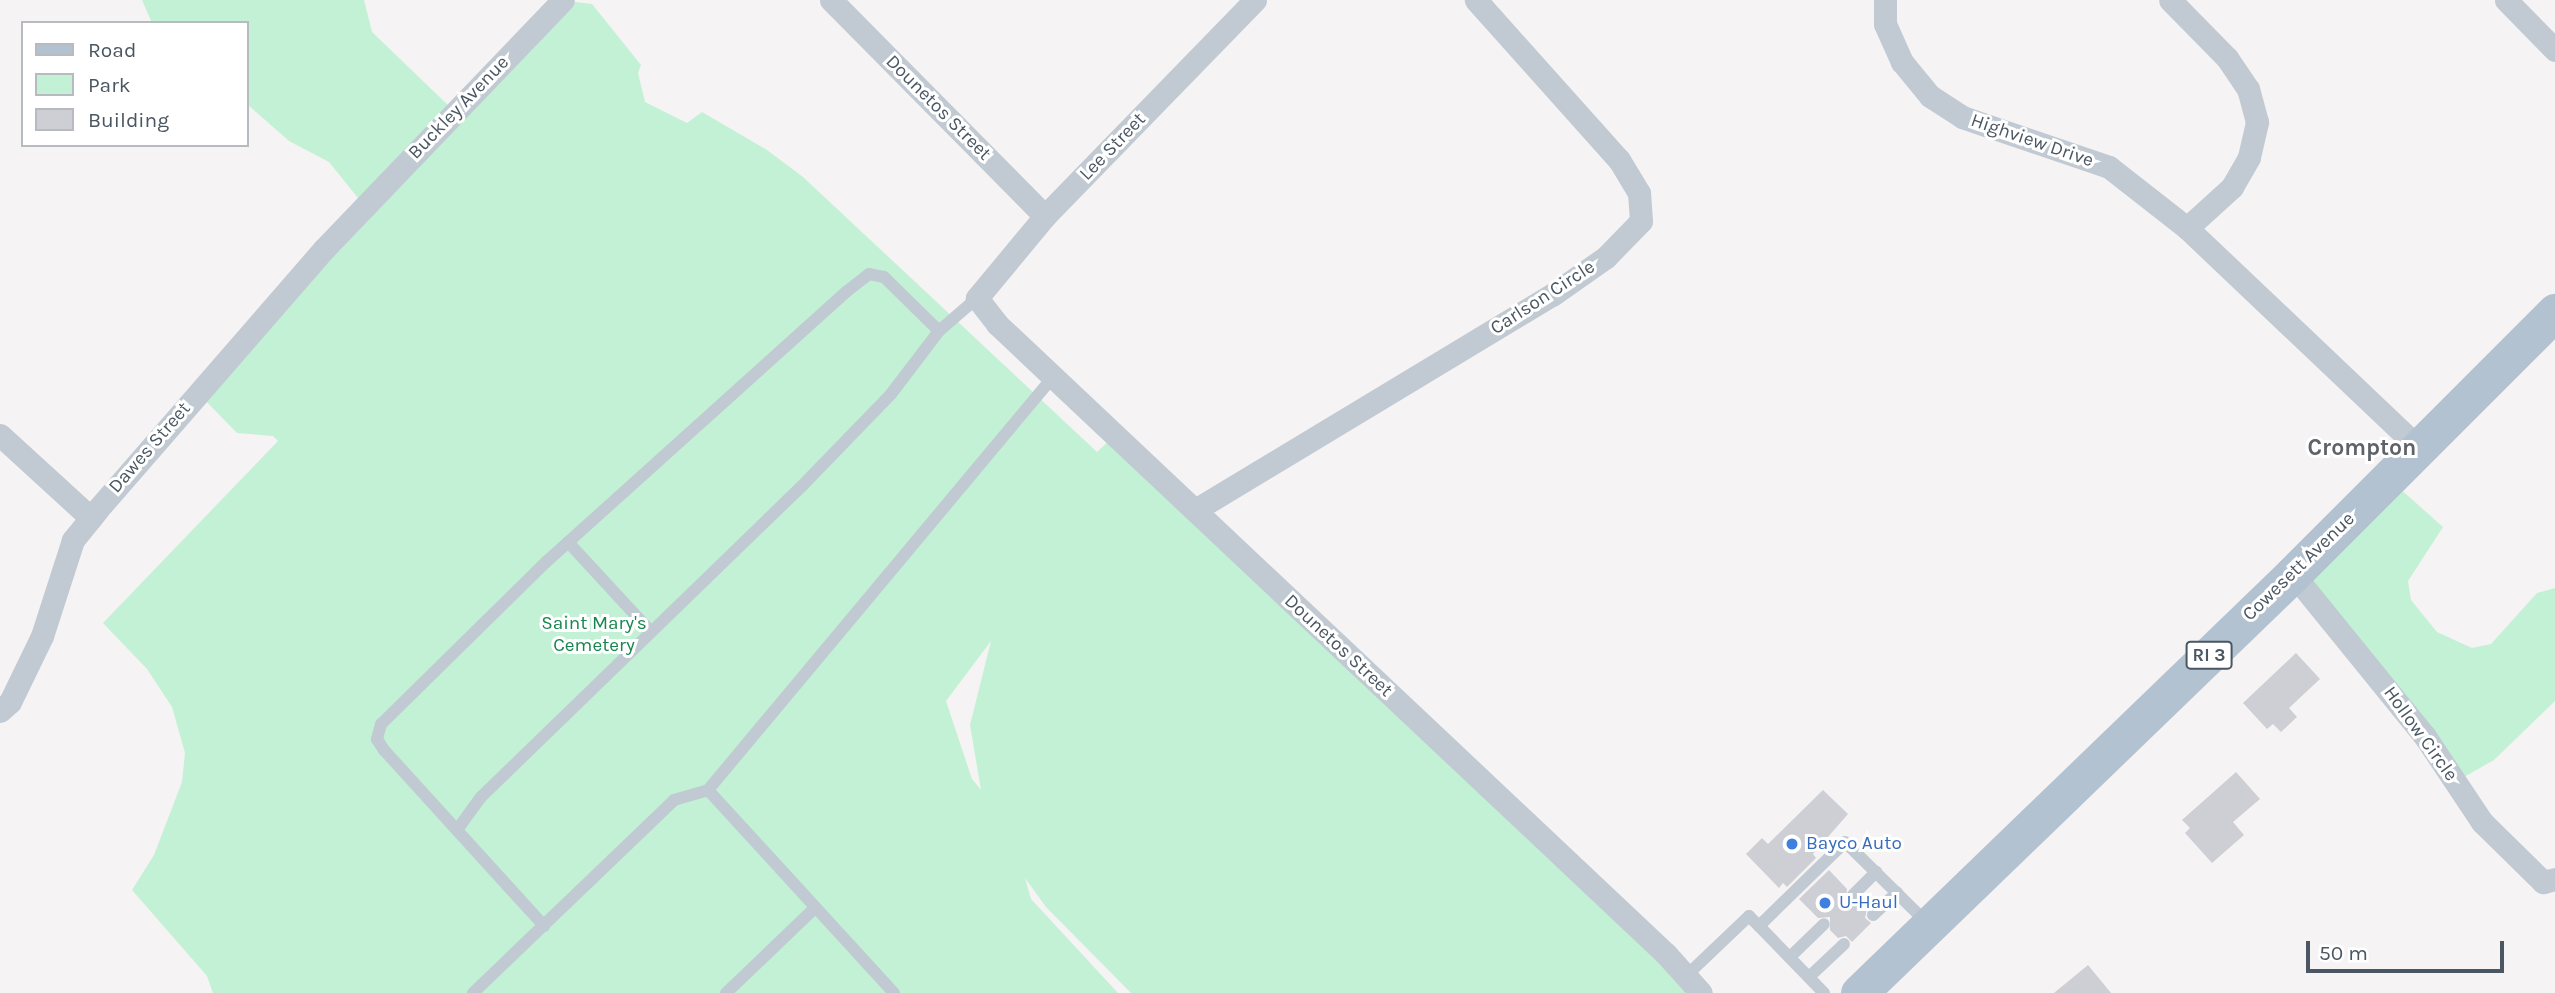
<!DOCTYPE html>
<html>
<head>
<meta charset="utf-8">
<style>
  body { margin:0 }
  #map { position:relative; width:2555px; height:993px; overflow:hidden; background:#f5f3f3; font-family:Karla,sans-serif }
  div>[style] { position:absolute }
  .green>* { inset:0; background:#c3f1d5 }
  .building>* { inset:0; background:#cdcfd5 }
  .lane>* { height:12px; margin:-6px; padding:0 6px; transform-origin:6px; border-radius:6px; background:#c1cad2 }
  .street>* { height:23px; margin:-11.5px; padding:0 11.5px; transform-origin:11.5px; border-radius:11.5px; background:#c1cad2 }
  .primary>* { height:37px; margin:-18.5px; padding:0 18.5px; transform-origin:18.5px; border-radius:18.5px; background:#b3c2d1 }
  .dots>* { width:19px; height:19px; translate:-50% -50%; box-sizing:border-box; border:4px solid #fff; border-radius:50% }
  span { translate:-50% -50%; white-space:nowrap; text-align:center; line-height:1.15; -webkit-text-stroke:6px #fff; paint-order:stroke }
  .shield-label span { padding:2px 5px; background:#fff; border:2px solid; border-radius:5px; -webkit-text-stroke-width:0 }
  .shield-label { font-size:18px; color:#4a5661; font-weight:700 }
  .street-label { font-size:19px; color:#4a5661 }
  .park-label { font-size:19px; color:#17864f }
  .shop-label { font-size:19px; color:#366cbe }
  .left { translate:0 -50%; text-align:left }
  .quarter-label { font-size:23px; color:#5f6368; font-weight:700 }
  .legend { position:absolute; left:21px; top:21px; width:228px; height:126px; box-sizing:border-box; background:#fff; border:2px solid #b7bbc0; margin:0; padding:9px 12px; list-style:none; font-size:21px; color:#4a5661 }
  .legend li { display:flex; align-items:center; gap:14px; height:35px }
  .legend b { width:35px; border:2px solid #b7bbc0 }
  .scale { position:absolute; left:2306px; top:941px; width:198px; height:32px; box-sizing:border-box; border:4px solid #4a5661; border-top:0; padding-left:9px; font-size:21px; line-height:24px; white-space:nowrap; color:#4a5661; -webkit-text-stroke:5px #fff; paint-order:stroke }
</style>
</head>
<body>
<div id="map">
  <div class="green">
    <div style="clip-path:polygon(evenodd,142px 0,364px 0,372px 32px,451px 108px,560px 0,592px 4px,641px 65px,638px 73px,645px 102px,687px 123px,702px 112px,767px 150px,803px 177px,1097px 452px,1114px 436px,1697px 993px,1131px 993px,1046px 907px,1025px 878px,1031px 899px,1118px 993px,213px 993px,207px 976px,132px 890px,154px 855px,182px 782px,185px 753px,172px 707px,147px 669px,103px 623px,278px 441px,273px 436px,237px 433px,198px 393px,362px 203px,329px 162px,289px 141px,247px 104px,247px 23px,152px 23px,142px 0,991px 641px,970px 725px,981px 790px,972px 779px,946px 701px,991px 641px)"></div>
    <div style="clip-path:polygon(2389px 479px,2443px 527px,2408px 581px,2411px 600px,2437px 632px,2472px 648px,2491px 644px,2537px 593px,2555px 588px,2555px 701px,2494px 760px,2457px 781px,2294px 578px)"></div>
  </div>
  <div class="building">
    <div style="clip-path:polygon(2296px 653px,2320px 679px,2289px 708px,2297px 717px,2281px 732px,2273px 724px,2267px 729px,2243px 703px)"></div>
    <div style="clip-path:polygon(2236px 772px,2260px 799px,2233px 822px,2244px 835px,2212px 863px,2185px 833px,2190px 828px,2182px 820px)"></div>
    <div style="clip-path:polygon(1823px 790px,1848px 814px,1813px 854px,1816px 858px,1787px 887px,1783px 883px,1779px 888px,1746px 854px,1762px 838px,1768px 844px)"></div>
    <div style="clip-path:polygon(1829px 870px,1847px 889px,1846px 901px,1859px 901px,1867px 909px,1865px 918px,1871px 923px,1852px 942px,1846px 936px,1838px 938px,1830px 930px,1830px 917px,1818px 918px,1799px 899px)"></div>
    <div style="clip-path:polygon(2088px 965px,2111px 993px,2054px 993px)"></div>
  </div>
  <div class="lane">
    <div style="left:939px;top:331px;width:50px;rotate:-41deg"></div>
    <div style="left:568px;top:542px;width:122px;rotate:47.3deg"></div>
    <div style="left:708px;top:790px;width:275px;rotate:47.5deg"></div>
    <div style="left:457px;top:830px;width:41px;rotate:-54deg"></div>
    <div style="left:481px;top:797px;width:446px;rotate:-44.1deg"></div>
    <div style="left:801px;top:487px;width:129px;rotate:-45.9deg"></div>
    <div style="left:891px;top:394px;width:79px;rotate:-52.7deg"></div>
    <div style="left:939px;top:331px;width:77px;rotate:-135.5deg"></div>
    <div style="left:884px;top:277px;width:15px;rotate:-169deg"></div>
    <div style="left:869px;top:274px;width:29px;rotate:142deg"></div>
    <div style="left:846px;top:292px;width:404px;rotate:138deg"></div>
    <div style="left:546px;top:562px;width:231px;rotate:135.5deg"></div>
    <div style="left:381px;top:724px;width:16px;rotate:105deg"></div>
    <div style="left:377px;top:739px;width:13px;rotate:58deg"></div>
    <div style="left:384px;top:750px;width:238px;rotate:47.7deg"></div>
    <div style="left:1853px;top:895px;width:33px;rotate:-45deg"></div>
    <div style="left:1873px;top:915px;width:33px;rotate:-43deg"></div>
    <div style="left:1790px;top:957px;width:47px;rotate:-44.1deg"></div>
    <div style="left:1686px;top:976px;width:87px;rotate:-43.6deg"></div>
    <div style="left:1749px;top:916px;width:14px;rotate:45deg"></div>
    <div style="left:1809px;top:977px;width:48px;rotate:-43.3deg"></div>
    <div style="left:473px;top:993px;width:279px;rotate:-43.8deg"></div>
    <div style="left:674px;top:800px;width:35px;rotate:-16deg"></div>
    <div style="left:708px;top:790px;width:538px;rotate:-50.13deg"></div>
    <div style="left:726px;top:993px;width:122px;rotate:-43.7deg"></div>
    <div style="left:1824px;top:993px;width:93px;rotate:-134.1deg"></div>
    <div style="left:1759px;top:926px;width:120px;rotate:-44.3deg"></div>
    <div style="left:1845px;top:842px;width:115px;rotate:44.6deg"></div>
  </div>
  <div class="street">
    <div style="left:831px;top:0;width:304px;rotate:45.3deg"></div>
    <div style="left:1255px;top:0;width:301px;rotate:134.2deg"></div>
    <div style="left:1045px;top:216px;width:107px;rotate:129.7deg"></div>
    <div style="left:977px;top:298px;width:33px;rotate:52deg"></div>
    <div style="left:997px;top:324px;width:919px;rotate:43.28deg"></div>
    <div style="left:1666px;top:954px;width:52px;rotate:48.1deg"></div>
    <div style="left:1885px;top:0;width:24px;rotate:90deg"></div>
    <div style="left:1885px;top:24px;width:42px;rotate:65.9deg"></div>
    <div style="left:1902px;top:62px;width:44px;rotate:50.5deg"></div>
    <div style="left:1930px;top:96px;width:38px;rotate:33deg"></div>
    <div style="left:1962px;top:117px;width:155px;rotate:18.8deg"></div>
    <div style="left:2109px;top:167px;width:99px;rotate:38deg"></div>
    <div style="left:2187px;top:228px;width:61px;rotate:-42.3deg"></div>
    <div style="left:2232px;top:187px;width:34px;rotate:-60deg"></div>
    <div style="left:2249px;top:157px;width:36px;rotate:-77deg"></div>
    <div style="left:2257px;top:122px;width:34px;rotate:-105deg"></div>
    <div style="left:2248px;top:89px;width:37px;rotate:-124deg"></div>
    <div style="left:2227px;top:58px;width:81px;rotate:-134.5deg"></div>
    <div style="left:2506px;top:0;width:70px;rotate:45.6deg"></div>
    <div style="left:2187px;top:228px;width:320px;rotate:43.5deg"></div>
    <div style="left:0;top:435px;width:123px;rotate:42.4deg"></div>
    <div style="left:1195px;top:510px;width:417px;rotate:-31.1deg"></div>
    <div style="left:1552px;top:295px;width:66px;rotate:-35.1deg"></div>
    <div style="left:1606px;top:257px;width:50px;rotate:-45.8deg"></div>
    <div style="left:1641px;top:221px;width:28px;rotate:-94deg"></div>
    <div style="left:1639px;top:193px;width:39px;rotate:-121deg"></div>
    <div style="left:1619px;top:160px;width:215px;rotate:-131.8deg"></div>
    <div style="left:2293px;top:574px;width:208px;rotate:50.9deg"></div>
    <div style="left:2424px;top:735px;width:105px;rotate:56.3deg"></div>
    <div style="left:2482px;top:822px;width:86px;rotate:44.5deg"></div>
    <div style="left:2543px;top:882px;width:12px;rotate:-14deg"></div>
    <div style="left:0;top:711px;width:13px;rotate:-42deg"></div>
    <div style="left:10px;top:702px;width:73px;rotate:-64.1deg"></div>
    <div style="left:42px;top:636px;width:101px;rotate:-72.1deg"></div>
    <div style="left:73px;top:540px;width:38px;rotate:-51deg"></div>
    <div style="left:97px;top:510px;width:346px;rotate:-49deg"></div>
    <div style="left:324px;top:249px;width:345px;rotate:-46.2deg"></div>
  </div>
  <div class="primary">
    <div style="left:1859px;top:993px;width:603px;rotate:-43.99deg"></div>
    <div style="left:2293px;top:574px;width:371px;rotate:-45deg"></div>
  </div>
  <div class="dots">
    <div style="left:1792px;top:844px;background:#3f7fe0"></div>
    <div style="left:1825px;top:903px;background:#3f7fe0"></div>
  </div>
  <div class="shield-label">
    <span style="left:2209px;top:655px">RI 3</span>
  </div>
  <div class="street-label">
    <span style="left:459px;top:108px;rotate:-46deg">Buckley Avenue</span>
    <span style="left:938px;top:108px;rotate:45deg">Dounetos Street</span>
    <span style="left:2032px;top:141px;rotate:19deg">Highview Drive</span>
    <span style="left:1113px;top:147px;rotate:-46deg">Lee Street</span>
    <span style="left:1543px;top:298px;rotate:-33deg">Carlson Circle</span>
    <span style="left:150px;top:448px;rotate:-49deg">Dawes Street</span>
    <span style="left:2299px;top:567px;rotate:-44deg">Cowesett Avenue</span>
    <span style="left:1338px;top:646px;rotate:43deg">Dounetos Street</span>
    <span style="left:2420px;top:734px;rotate:54deg">Hollow Circle</span>
  </div>
  <div class="park-label">
    <span style="left:594px;top:635px">Saint Mary's<br>Cemetery</span>
  </div>
  <div class="shop-label">
    <span class="left" style="left:1806px;top:844px">Bayco Auto</span>
    <span class="left" style="left:1839px;top:903px">U-Haul</span>
  </div>
  <div class="quarter-label">
    <span style="left:2362px;top:448px">Crompton</span>
  </div>
  <ul class="legend">
  <li><b style="height:9px;background:#b3c2d1"></b>Road</li>
  <li><b style="height:19px;background:#c3f1d5"></b>Park</li>
  <li><b style="height:19px;background:#cdcfd5"></b>Building</li>
  </ul>
  <div class="scale">50 m</div>
</div>
</body>
</html>
